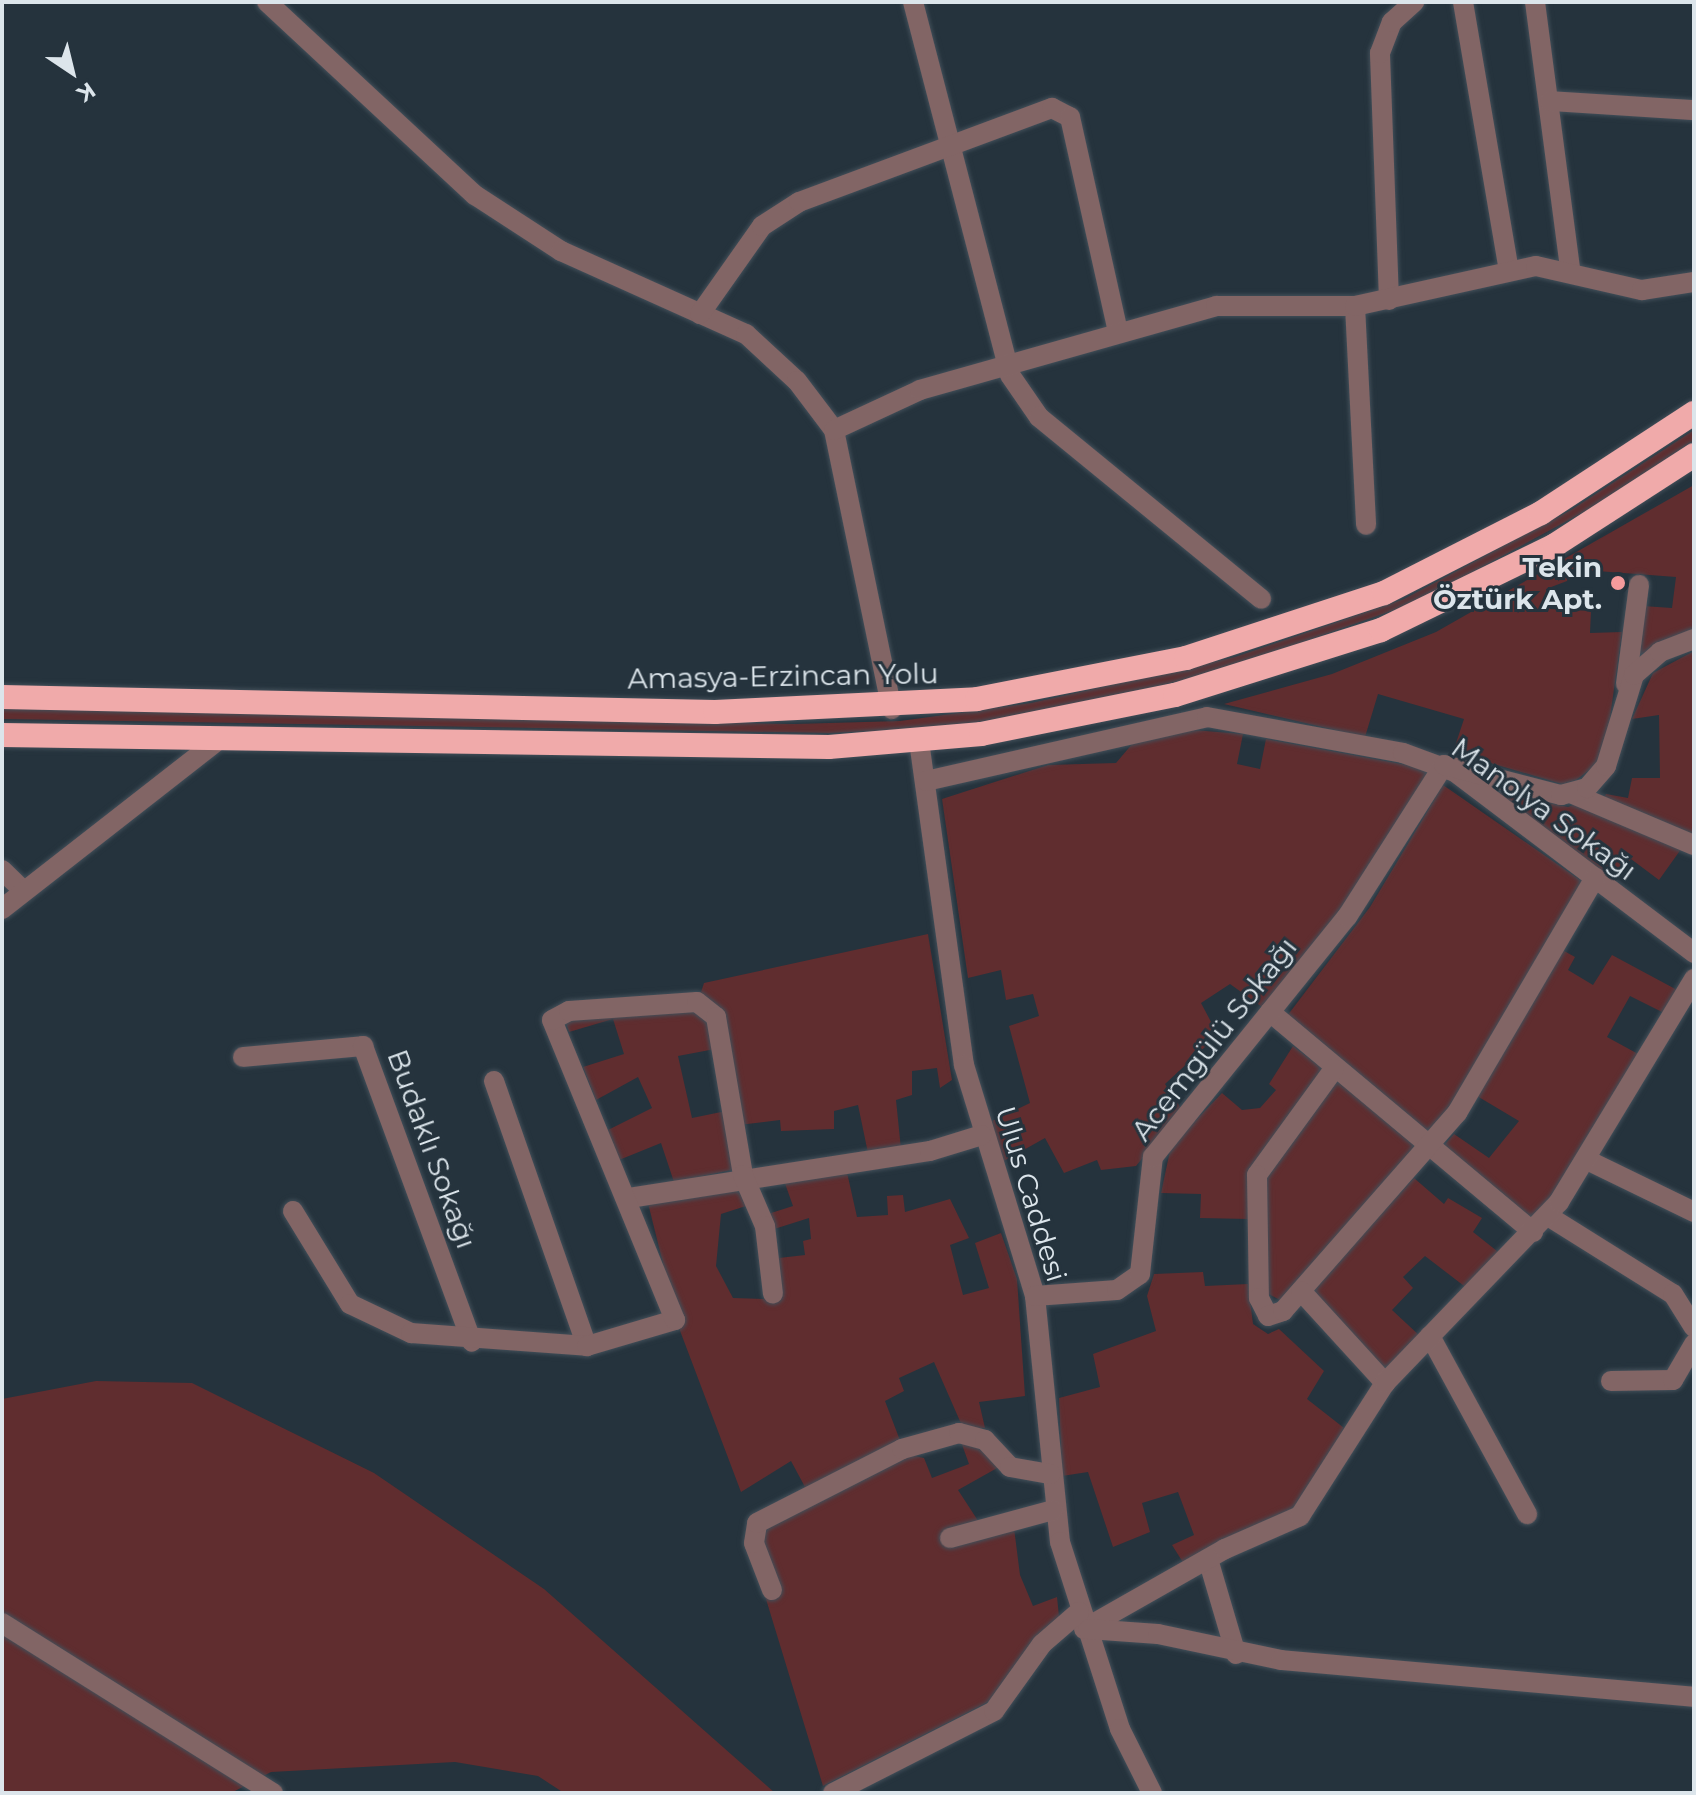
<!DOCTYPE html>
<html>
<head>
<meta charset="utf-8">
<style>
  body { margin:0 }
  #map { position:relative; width:1696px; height:1795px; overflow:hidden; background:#25333d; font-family:Montserrat,sans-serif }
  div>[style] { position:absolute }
  .green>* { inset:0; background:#602d2f }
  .roads { filter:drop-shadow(0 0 2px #424f59) drop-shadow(0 0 2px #424f59) }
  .minor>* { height:20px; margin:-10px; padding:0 10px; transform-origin:10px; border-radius:10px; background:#826565 }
  .highway>* { height:24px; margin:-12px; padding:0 12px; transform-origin:12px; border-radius:12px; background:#f0aaaa }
  .dots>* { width:22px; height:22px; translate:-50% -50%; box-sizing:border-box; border:4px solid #25333d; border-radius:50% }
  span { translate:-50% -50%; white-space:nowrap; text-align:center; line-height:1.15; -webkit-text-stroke:6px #25333d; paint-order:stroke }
  .poi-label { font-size:28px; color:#dce5eb; font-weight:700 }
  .right { translate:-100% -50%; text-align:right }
  .street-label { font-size:28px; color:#dce5eb }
  .frame { position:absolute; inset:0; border:4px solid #dce5eb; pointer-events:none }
  .north { position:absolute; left:32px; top:32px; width:80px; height:80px; -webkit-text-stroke:6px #25333d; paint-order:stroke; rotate:145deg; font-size:22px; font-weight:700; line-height:32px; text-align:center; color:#dce5eb }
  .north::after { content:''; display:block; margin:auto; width:28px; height:36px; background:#dce5eb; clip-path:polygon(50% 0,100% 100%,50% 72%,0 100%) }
</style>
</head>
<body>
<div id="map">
  <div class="green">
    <div style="clip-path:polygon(1694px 430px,1694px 440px,1604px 501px,1417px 602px,1214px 673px,1053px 710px,937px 728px,829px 733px,2px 719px,2px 709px,794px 724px,900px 721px,1031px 703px,1235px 657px,1404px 599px,1571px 510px)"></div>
    <div style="clip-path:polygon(1694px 485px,1694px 630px,1639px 655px,1643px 606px,1672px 608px,1676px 577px,1571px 569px,1567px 581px,1546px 589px,1550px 609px,1591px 611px,1590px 633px,1622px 632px,1607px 739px,1600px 762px,1576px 780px,1562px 784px,1453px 752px,1464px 719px,1378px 694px,1365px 737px,1224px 704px,1332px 674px,1436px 632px)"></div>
    <div style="clip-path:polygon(1694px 651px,1694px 838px,1602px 801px,1606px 794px,1628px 798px,1632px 778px,1660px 778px,1659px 715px,1632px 719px,1653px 673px)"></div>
    <div style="clip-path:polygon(1193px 730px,1243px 734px,1237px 764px,1260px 769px,1266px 739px,1434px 770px,1338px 914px,1262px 1007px,1230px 984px,1201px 1003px,1218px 1035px,1165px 1084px,1182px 1110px,1136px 1166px,1101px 1170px,1097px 1160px,1064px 1173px,1045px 1138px,1002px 1162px,992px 1121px,1030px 1103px,1009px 1026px,1039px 1016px,1033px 994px,1006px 1000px,1001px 970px,968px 978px,942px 799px,1048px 765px,1116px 763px,1133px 743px)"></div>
    <div style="clip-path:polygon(1443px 785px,1583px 882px,1459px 1101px,1427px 1142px,1287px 1016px,1370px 907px)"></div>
    <div style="clip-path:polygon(1490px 790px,1568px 807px,1581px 802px,1684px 845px,1659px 880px,1631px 859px,1613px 882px)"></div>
    <div style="clip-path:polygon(928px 934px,952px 1080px,940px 1088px,937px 1068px,912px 1071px,912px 1095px,896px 1100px,901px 1149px,868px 1153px,858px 1105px,834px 1111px,834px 1129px,781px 1131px,780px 1120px,739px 1125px,700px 995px,704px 983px)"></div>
    <div style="clip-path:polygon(1557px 947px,1575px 957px,1568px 970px,1593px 985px,1612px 955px,1679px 991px,1666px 1014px,1630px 996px,1607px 1037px,1640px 1055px,1579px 1162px,1531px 1222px,1438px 1152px,1454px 1134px,1489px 1158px,1519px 1121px,1477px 1096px)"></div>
    <div style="clip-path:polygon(692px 1006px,706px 1014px,715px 1049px,678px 1056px,692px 1118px,726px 1111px,736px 1169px,674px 1182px,661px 1143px,619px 1160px,608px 1130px,652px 1108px,638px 1077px,596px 1100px,583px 1067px,624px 1054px,613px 1019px,569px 1032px,564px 1017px)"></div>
    <div style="clip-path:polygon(1293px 1046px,1323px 1069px,1259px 1163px,1249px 1219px,1200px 1218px,1201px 1194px,1161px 1193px,1171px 1146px,1222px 1093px,1242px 1110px,1260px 1108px,1276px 1090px,1269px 1084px)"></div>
    <div style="clip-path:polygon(1337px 1077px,1417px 1148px,1280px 1300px,1265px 1292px,1263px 1176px)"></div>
    <div style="clip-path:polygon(846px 1168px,857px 1217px,888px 1215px,887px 1196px,903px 1195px,905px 1212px,950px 1199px,969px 1238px,950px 1245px,963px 1295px,989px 1288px,975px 1243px,1001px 1233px,1017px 1279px,1025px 1396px,979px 1402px,985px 1428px,963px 1428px,934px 1362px,899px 1378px,904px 1391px,885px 1401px,901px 1443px,805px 1487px,791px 1461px,741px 1492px,679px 1328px,648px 1203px,737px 1183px,746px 1206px,721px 1214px,716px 1266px,733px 1298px,766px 1299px,781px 1293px,779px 1258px,805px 1255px,803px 1241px,811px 1239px,809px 1218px,771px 1230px,768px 1214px,793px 1206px,782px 1175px)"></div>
    <div style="clip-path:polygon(1414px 1178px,1444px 1204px,1448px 1198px,1482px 1218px,1473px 1232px,1502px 1255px,1468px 1289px,1425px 1256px,1403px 1277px,1413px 1288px,1392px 1310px,1421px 1337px,1388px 1374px,1310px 1291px)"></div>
    <div style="clip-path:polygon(1203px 1272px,1205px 1286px,1248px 1284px,1253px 1324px,1268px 1334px,1279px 1329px,1324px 1371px,1307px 1399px,1344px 1428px,1297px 1509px,1184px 1564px,1172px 1545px,1194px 1535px,1178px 1492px,1142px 1503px,1150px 1532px,1113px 1547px,1088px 1472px,1062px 1476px,1059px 1398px,1100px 1387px,1093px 1354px,1156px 1331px,1147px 1296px,1154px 1274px)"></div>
    <div style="clip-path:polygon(96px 1381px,192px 1383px,374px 1473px,544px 1589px,775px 1793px,564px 1793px,538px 1776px,455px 1762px,271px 1772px,231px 1793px,2px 1793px,2px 1399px)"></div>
    <div style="clip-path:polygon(960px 1439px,983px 1448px,999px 1467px,958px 1490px,988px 1536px,1014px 1528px,1020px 1575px,1033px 1606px,1057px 1597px,1059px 1616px,996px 1698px,823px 1786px,748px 1540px,792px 1509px,905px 1454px,924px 1458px,932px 1478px,969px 1464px)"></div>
  </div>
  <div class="roads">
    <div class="minor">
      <div style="left:267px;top:2px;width:284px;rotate:42.9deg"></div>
      <div style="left:475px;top:195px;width:103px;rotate:33.1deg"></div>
      <div style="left:561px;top:251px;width:203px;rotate:24.2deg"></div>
      <div style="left:746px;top:334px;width:69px;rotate:42.7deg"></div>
      <div style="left:797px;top:381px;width:61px;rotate:52.9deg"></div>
      <div style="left:834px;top:430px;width:285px;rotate:78.3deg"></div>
      <div style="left:913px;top:2px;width:385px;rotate:75.4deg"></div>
      <div style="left:1010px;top:375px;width:51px;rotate:55.4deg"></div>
      <div style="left:1039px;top:417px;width:287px;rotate:39.3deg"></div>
      <div style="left:1463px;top:2px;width:272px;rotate:80.3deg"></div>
      <div style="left:1535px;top:2px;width:269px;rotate:82.5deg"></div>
      <div style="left:1550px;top:101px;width:144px;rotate:3.6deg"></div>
      <div style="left:1389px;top:300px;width:247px;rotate:-92.1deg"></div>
      <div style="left:1380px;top:53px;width:33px;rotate:-69deg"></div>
      <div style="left:1392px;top:22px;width:30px;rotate:-42deg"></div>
      <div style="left:1355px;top:306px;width:219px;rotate:87.1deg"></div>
      <div style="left:700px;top:314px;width:108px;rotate:-54.8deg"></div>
      <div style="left:762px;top:226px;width:44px;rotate:-33deg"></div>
      <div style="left:799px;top:202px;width:270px;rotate:-20.4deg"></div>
      <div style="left:1052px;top:108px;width:20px;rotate:27deg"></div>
      <div style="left:1070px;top:117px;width:220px;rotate:77.4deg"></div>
      <div style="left:834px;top:430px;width:95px;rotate:-24.9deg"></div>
      <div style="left:920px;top:390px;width:308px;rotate:-15.8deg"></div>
      <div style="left:1216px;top:306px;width:139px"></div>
      <div style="left:1355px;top:306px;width:185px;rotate:-12.5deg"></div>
      <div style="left:1536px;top:266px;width:109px;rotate:12.8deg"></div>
      <div style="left:1642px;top:290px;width:53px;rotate:-8.7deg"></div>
      <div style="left:1626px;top:684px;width:100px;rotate:-82.5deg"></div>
      <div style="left:919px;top:741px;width:327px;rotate:82.1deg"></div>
      <div style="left:964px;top:1065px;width:242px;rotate:72.9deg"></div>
      <div style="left:1035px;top:1296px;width:247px;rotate:84.2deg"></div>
      <div style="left:1060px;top:1542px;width:196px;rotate:72.2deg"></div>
      <div style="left:1120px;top:1729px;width:72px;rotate:63.4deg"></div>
      <div style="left:926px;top:781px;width:288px;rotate:-12.8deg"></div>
      <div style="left:1207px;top:717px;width:199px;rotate:10.4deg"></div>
      <div style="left:1403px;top:753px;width:55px;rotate:20.1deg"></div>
      <div style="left:1455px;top:772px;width:300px;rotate:37.1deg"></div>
      <div style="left:1573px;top:794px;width:131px;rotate:22.9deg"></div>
      <div style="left:2px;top:870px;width:30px;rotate:44deg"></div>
      <div style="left:2px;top:909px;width:278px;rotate:-38deg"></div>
      <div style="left:1270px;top:1012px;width:343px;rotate:39.9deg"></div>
      <div style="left:243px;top:1057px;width:121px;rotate:-5.2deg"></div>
      <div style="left:363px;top:1046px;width:315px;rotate:69.8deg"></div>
      <div style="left:1334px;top:1069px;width:131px;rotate:126deg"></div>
      <div style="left:1257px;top:1175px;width:123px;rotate:89.1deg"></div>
      <div style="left:1259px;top:1298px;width:20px;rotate:63deg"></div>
      <div style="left:1268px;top:1316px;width:16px;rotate:-18deg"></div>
      <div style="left:1283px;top:1311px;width:264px;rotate:-48.7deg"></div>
      <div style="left:1457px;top:1113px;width:273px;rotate:-59.6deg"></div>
      <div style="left:494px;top:1081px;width:281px;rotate:70.7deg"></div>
      <div style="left:1587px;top:1160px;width:119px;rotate:25.9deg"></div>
      <div style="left:629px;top:1198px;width:305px;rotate:-8.9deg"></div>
      <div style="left:930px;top:1151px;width:54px;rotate:-17.1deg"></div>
      <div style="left:293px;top:1211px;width:109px;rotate:58.5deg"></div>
      <div style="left:350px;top:1304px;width:68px;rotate:25.4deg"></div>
      <div style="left:411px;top:1333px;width:176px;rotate:4.2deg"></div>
      <div style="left:587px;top:1346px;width:92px;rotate:-16.5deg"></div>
      <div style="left:675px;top:1320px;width:324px;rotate:-112.3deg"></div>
      <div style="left:552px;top:1020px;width:19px;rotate:-28deg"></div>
      <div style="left:569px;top:1011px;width:128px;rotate:-4deg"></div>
      <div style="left:697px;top:1002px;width:24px;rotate:38deg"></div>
      <div style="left:716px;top:1017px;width:160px;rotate:80.3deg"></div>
      <div style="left:743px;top:1175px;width:56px;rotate:66.7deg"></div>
      <div style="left:765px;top:1226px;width:68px;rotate:83.3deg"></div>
      <div style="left:1548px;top:1216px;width:147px;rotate:32deg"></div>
      <div style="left:1673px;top:1294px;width:39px;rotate:58deg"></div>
      <div style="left:1301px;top:1291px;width:125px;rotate:47.6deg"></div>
      <div style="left:1035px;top:1296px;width:82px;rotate:-4.2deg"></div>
      <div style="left:1117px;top:1290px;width:28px;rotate:-35deg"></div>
      <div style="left:1140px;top:1274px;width:118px;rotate:-83.7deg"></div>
      <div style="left:1153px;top:1157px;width:309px;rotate:-51.1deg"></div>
      <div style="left:1347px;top:917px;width:180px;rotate:-57.5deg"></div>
      <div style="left:1444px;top:765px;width:121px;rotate:14.4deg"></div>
      <div style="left:1561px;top:795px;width:27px;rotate:-15deg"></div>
      <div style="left:1587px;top:788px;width:29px;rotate:-49deg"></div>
      <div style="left:1606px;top:766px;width:95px;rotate:-72.9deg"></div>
      <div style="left:1634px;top:675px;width:35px;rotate:-41deg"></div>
      <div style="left:1660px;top:652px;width:36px;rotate:-21deg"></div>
      <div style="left:1430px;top:1336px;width:203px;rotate:61.4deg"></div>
      <div style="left:1611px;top:1381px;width:62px;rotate:-0.9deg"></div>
      <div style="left:1673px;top:1380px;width:42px;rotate:-59.7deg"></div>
      <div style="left:950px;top:1538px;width:107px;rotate:-15.2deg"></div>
      <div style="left:1208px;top:1559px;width:99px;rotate:73.6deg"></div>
      <div style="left:772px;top:1590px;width:50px;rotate:-111deg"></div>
      <div style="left:754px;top:1543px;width:20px;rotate:-81deg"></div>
      <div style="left:757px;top:1523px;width:163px;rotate:-27deg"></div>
      <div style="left:902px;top:1449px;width:59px;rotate:-15.7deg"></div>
      <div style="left:959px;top:1433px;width:27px;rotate:15deg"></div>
      <div style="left:985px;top:1440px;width:37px;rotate:47deg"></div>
      <div style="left:1010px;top:1467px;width:41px;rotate:9.9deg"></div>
      <div style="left:2px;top:1623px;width:320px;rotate:32.1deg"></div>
      <div style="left:1084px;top:1629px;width:162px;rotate:-29.6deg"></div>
      <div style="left:1225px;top:1549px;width:82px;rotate:-23.7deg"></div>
      <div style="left:1300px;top:1516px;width:158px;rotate:-57.4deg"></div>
      <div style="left:1385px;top:1383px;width:251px;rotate:-46.1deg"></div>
      <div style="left:1559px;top:1202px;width:261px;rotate:-58.8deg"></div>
      <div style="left:1088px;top:1629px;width:70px;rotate:4.1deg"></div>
      <div style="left:1158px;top:1634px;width:126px;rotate:11.9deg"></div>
      <div style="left:1281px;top:1660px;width:415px;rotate:5.1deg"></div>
      <div style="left:833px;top:1793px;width:181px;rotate:-27deg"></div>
      <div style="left:994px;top:1711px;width:82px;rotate:-54.4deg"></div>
      <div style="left:1042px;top:1644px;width:49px;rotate:-40.9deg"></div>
    </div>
    <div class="highway">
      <div style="left:2px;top:697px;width:713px;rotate:1.21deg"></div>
      <div style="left:715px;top:712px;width:262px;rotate:-2.8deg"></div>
      <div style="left:977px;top:699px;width:213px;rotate:-11.1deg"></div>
      <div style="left:1186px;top:658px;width:208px;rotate:-18.2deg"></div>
      <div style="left:1384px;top:593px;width:176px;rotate:-27deg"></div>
      <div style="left:1541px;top:513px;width:183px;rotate:-33.2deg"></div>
      <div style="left:2px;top:735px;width:827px;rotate:0.83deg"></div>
      <div style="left:829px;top:747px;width:153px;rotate:-4.9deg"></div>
      <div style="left:981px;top:734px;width:198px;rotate:-11.4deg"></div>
      <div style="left:1175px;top:695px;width:216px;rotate:-17.5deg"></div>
      <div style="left:1381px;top:630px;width:194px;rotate:-26deg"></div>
      <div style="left:1555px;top:545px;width:166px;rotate:-32.9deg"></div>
    </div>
  </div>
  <div class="dots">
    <div style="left:1618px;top:583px;background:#f59b9c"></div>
  </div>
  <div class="poi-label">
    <span class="right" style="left:1602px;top:583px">Tekin<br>Öztürk Apt.</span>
  </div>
  <div class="street-label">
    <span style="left:783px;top:676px;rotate:-1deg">Amasya-Erzincan Yolu</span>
    <span style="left:1544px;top:809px;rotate:36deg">Manolya Sokağı</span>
    <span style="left:1214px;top:1039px;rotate:-52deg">Acemgülü Sokağı</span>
    <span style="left:432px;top:1149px;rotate:70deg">Budaklı Sokağı</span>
    <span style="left:1031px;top:1194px;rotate:73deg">Ulus Caddesi</span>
  </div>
  <div class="frame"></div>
  <div class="north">K</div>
</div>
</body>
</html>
